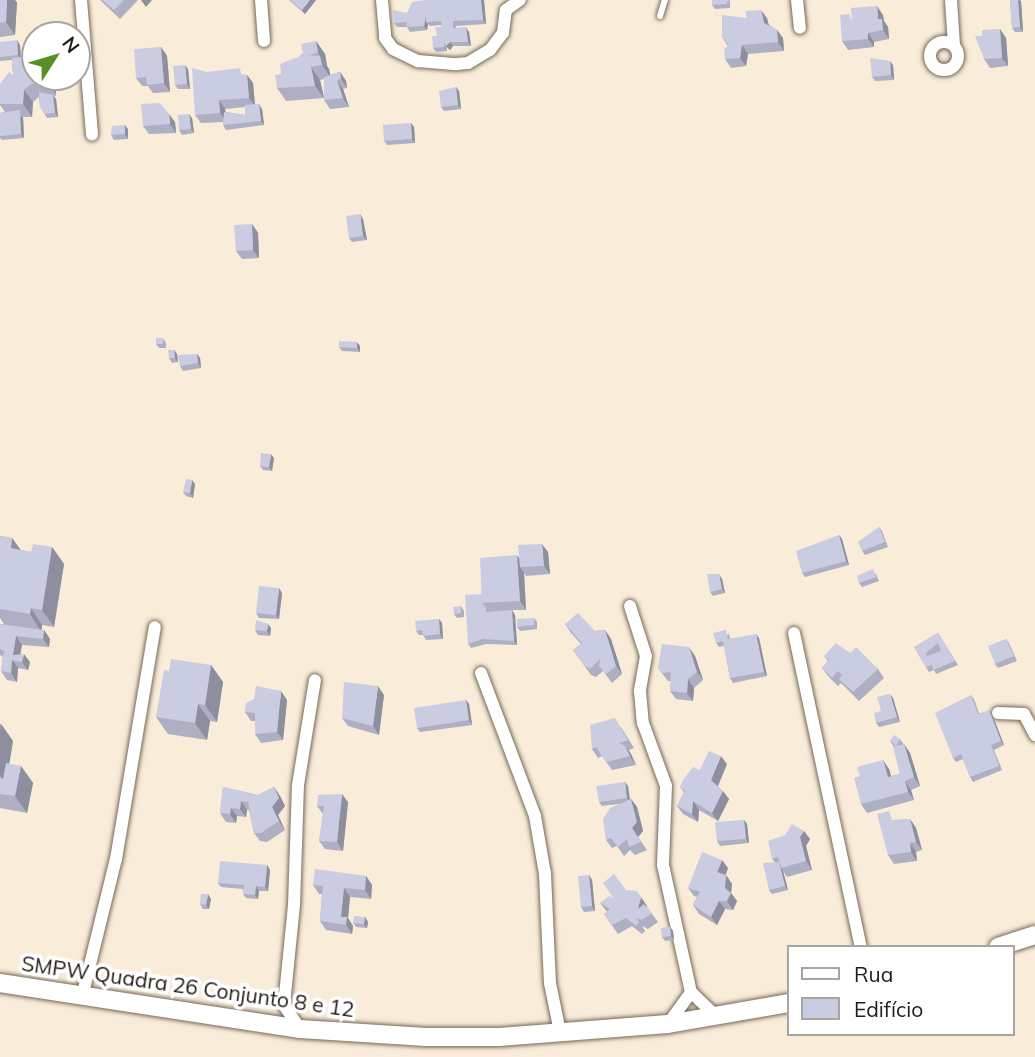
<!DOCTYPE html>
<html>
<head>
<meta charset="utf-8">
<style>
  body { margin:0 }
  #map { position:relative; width:1035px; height:1057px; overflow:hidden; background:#f9ecd8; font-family:Mulish,sans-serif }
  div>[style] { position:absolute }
  .roads { filter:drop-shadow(0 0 2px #756959) drop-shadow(0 0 2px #756959) }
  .lane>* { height:6px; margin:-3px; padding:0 3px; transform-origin:3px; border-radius:3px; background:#fff }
  .street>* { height:12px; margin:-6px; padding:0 6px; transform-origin:6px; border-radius:6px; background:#fff }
  .street>.ring { margin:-6px; padding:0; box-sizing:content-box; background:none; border:12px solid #fff; border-radius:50% }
  .secondary>* { height:18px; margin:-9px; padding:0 9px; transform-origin:9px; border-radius:9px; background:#fff }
  .wall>* { inset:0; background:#aeafc2 }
  .shaded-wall>* { inset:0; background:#8d8f9e }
  .building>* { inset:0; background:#cacce1 }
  span { translate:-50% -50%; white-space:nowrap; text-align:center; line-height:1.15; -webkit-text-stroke:7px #fff; paint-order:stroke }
  .street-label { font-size:21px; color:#221d16 }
  .legend { position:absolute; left:787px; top:945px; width:228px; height:91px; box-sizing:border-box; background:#fff; border:2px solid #a7a5a2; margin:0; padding:9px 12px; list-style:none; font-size:21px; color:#221d16 }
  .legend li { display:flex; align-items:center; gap:14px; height:35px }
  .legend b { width:35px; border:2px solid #a7a5a2 }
  .north { position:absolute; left:21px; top:21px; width:70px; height:70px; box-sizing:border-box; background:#fff; border:2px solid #a7a5a2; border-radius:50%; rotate:53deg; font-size:19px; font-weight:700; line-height:28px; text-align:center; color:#221d16 }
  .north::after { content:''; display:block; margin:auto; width:24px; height:32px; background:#5a8f28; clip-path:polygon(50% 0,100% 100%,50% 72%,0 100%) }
</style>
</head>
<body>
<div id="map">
  <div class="roads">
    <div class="lane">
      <div style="left:660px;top:16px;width:17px;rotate:-73deg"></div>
    </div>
    <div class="street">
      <div style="left:81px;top:0;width:135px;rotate:85.3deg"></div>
      <div style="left:261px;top:0;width:41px;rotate:85.8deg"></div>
      <div style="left:382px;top:0;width:38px;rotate:85deg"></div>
      <div style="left:385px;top:38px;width:14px;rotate:54deg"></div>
      <div style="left:393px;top:49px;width:28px;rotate:26deg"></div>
      <div style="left:418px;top:61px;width:38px;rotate:5deg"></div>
      <div style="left:456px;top:64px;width:12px;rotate:-5deg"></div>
      <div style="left:468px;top:63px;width:26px;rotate:-31deg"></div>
      <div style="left:490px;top:50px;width:21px;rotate:-53deg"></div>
      <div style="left:503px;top:33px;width:23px;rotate:-83deg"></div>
      <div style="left:506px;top:10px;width:17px;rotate:-36deg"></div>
      <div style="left:797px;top:0;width:28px;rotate:84deg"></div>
      <div style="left:951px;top:0;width:45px;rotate:86.2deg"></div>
      <div class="ring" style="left:930px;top:42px;width:16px;height:16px"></div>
      <div style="left:630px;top:606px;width:52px;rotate:72.3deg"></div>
      <div style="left:646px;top:656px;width:36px;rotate:100deg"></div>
      <div style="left:640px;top:691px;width:32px;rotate:85deg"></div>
      <div style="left:643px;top:723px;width:67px;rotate:69.9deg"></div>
      <div style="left:666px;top:786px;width:79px;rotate:92.2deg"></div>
      <div style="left:663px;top:865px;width:130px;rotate:77.6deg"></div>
      <div style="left:691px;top:992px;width:37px;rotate:44deg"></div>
      <div style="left:794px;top:633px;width:321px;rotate:78deg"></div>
      <div style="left:481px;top:673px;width:153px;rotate:69.3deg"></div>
      <div style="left:535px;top:816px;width:59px;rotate:80.2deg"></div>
      <div style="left:545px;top:874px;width:109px;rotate:87.4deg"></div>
      <div style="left:550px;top:983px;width:50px;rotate:78.5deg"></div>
      <div style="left:998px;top:713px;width:26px;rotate:2deg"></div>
      <div style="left:1024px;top:714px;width:24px;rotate:62deg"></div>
      <div style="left:82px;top:997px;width:142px;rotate:-76.2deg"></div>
      <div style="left:116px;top:859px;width:235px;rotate:-80.5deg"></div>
      <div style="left:668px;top:1024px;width:39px;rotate:-54deg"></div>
      <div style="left:300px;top:1029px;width:29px;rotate:-124deg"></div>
      <div style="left:284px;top:1005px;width:100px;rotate:-84.3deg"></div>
      <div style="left:294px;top:905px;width:120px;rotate:-88.1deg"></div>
      <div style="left:298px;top:785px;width:106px;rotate:-80.8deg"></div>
    </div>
    <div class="secondary">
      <div style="left:998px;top:947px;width:39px;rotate:-18deg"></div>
      <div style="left:0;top:983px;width:304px;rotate:8.7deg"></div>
      <div style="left:300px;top:1029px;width:126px;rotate:3.6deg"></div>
      <div style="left:426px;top:1037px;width:73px"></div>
      <div style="left:499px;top:1037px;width:169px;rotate:-4.4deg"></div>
      <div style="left:668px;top:1024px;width:122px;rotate:-9.9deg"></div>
    </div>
  </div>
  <div class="wall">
    <div style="clip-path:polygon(0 0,17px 2px,15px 35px,0 37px)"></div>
    <div style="clip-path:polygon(100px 0,138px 0,120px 19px)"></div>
    <div style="clip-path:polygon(289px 0,316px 0,305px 14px)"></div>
    <div style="clip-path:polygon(425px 0,484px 0,486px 24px,456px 26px,456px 28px,469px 32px,471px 46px,453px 46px,450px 50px,447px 47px,447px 51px,436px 52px,433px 48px,442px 25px,430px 26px,428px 24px,427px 30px,410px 32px,407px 27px,397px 27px,394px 23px)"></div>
    <div style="clip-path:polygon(730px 0,730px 8px,715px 9px,712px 5px)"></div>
    <div style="clip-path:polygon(1010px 0,1020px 0,1021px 1px,1023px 32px,1015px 32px,1012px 28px)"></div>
    <div style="clip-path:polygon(883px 15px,884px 21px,888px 27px,889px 39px,874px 42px,874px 47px,848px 50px,842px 41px,852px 19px)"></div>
    <div style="clip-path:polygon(746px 18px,767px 18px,769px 25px,777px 30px,783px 38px,784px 51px,748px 54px,746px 66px,731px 68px,725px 59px,728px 46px,722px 37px)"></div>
    <div style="clip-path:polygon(1000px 29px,1006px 38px,1008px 66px,990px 68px,984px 59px,982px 36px)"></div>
    <div style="clip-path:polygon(evenodd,316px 41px,325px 54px,327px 66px,329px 69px,330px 75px,340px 72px,346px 81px,347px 88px,343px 89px,349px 107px,330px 109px,324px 100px,324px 98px,286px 101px,277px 88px,281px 74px,316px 41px,324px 79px,324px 98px,320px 80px,324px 79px)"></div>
    <div style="clip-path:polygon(0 42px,20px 45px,21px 57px,55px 82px,56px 95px,54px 97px,56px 99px,58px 117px,47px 118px,40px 106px,39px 97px,33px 102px,32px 117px,23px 117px,24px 138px,2px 140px,0 138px,0 113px,5px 112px,0 105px,0 84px,13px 75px,12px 60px,0 61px)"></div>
    <div style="clip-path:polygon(161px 47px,167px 56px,170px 92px,153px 93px,148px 86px,142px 86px,136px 78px)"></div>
    <div style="clip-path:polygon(893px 65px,894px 80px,875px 81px,872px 77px)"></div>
    <div style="clip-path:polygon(188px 69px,190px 89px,178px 89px,175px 85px)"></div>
    <div style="clip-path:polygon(evenodd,207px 72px,247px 75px,253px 83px,255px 105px,262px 109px,264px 125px,226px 130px,223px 125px,223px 122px,201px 123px,195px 115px,207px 72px,245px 107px,245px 115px,226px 112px,225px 109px,245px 107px)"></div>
    <div style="clip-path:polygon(456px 87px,459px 91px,461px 109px,444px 111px,441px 107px)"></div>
    <div style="clip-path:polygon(192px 118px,194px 133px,182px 135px,179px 130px)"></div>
    <div style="clip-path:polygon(175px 122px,176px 133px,149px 134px,143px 126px)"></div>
    <div style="clip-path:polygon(411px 123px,414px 127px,415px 143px,387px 145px,384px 141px)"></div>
    <div style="clip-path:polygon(128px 129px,128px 139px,114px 140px,111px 135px)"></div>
    <div style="clip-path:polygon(363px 219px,367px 240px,352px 242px,349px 238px)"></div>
    <div style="clip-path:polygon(252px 224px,258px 233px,259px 258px,242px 259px,236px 251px)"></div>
    <div style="clip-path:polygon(163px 338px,166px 343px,166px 348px,159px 348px,156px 344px)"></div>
    <div style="clip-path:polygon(360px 346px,360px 352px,342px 351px,339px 347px)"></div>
    <div style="clip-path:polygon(174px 350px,177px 354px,178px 362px,172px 363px,169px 358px)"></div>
    <div style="clip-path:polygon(197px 354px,200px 358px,201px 368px,183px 371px,180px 366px)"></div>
    <div style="clip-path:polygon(274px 458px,272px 471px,263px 470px,260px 466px)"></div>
    <div style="clip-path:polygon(195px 484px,193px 498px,186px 496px,183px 492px)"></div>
    <div style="clip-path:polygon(879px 527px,882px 531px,888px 547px,865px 555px,862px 551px)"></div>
    <div style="clip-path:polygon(839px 535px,842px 539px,849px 565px,805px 577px,802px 573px)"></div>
    <div style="clip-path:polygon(0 536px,12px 538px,21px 550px,31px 552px,52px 547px,64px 564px,54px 627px,42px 625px,42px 630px,44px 630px,50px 639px,49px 647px,22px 645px,20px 654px,30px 662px,28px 670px,18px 668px,17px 682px,7px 680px,1px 671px,3px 657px,0 655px,0 624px,4px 624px,0 618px)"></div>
    <div style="clip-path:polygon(548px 552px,550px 574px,526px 576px,524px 573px,526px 610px,512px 610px,515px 615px,517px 645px,486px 644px,471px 648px,468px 644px,482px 594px,519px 558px)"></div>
    <div style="clip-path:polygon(876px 574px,879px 581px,862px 587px,859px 583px)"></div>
    <div style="clip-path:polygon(722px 579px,725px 593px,713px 596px,710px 592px)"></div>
    <div style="clip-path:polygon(282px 593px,279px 619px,259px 618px,256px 613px)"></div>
    <div style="clip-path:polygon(461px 606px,464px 611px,464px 617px,457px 618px,454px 614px)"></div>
    <div style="clip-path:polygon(534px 618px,537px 622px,537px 629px,520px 631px,517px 627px)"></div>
    <div style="clip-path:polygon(439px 619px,442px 623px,443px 639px,426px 640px,423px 635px,419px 635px,416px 631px)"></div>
    <div style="clip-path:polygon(565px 624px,595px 631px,605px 630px,611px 639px,622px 674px,612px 683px,603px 671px,596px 677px,591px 675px,573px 650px,581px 644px,571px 633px)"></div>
    <div style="clip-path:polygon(271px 628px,270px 636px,258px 635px,255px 630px)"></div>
    <div style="clip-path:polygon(938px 633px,958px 665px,936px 674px,934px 670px,929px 672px,914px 647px)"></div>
    <div style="clip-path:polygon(729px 634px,730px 639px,759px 638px,767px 676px,733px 683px,730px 678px,724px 646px,719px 647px,716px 643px)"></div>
    <div style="clip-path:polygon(1006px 639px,1009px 643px,1017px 661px,998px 668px,995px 664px)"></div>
    <div style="clip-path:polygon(850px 653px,878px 669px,884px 678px,859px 701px,841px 683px,838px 686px,828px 676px,822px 668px,828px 661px,824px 656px)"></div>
    <div style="clip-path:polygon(695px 656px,703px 680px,694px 688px,693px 701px,676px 699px,670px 691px,671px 681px,668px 681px,658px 668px)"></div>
    <div style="clip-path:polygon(211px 665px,223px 682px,217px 722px,210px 721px,207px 740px,168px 734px,156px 717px,169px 671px)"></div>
    <div style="clip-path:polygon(384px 695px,379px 735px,348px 726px,342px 718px)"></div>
    <div style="clip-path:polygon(971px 695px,974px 699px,979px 713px,992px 714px,1004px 745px,994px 750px,1002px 770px,973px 782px,970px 777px,963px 759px,956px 762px,953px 758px)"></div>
    <div style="clip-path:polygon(893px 698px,900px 722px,879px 727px,876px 723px,881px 711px)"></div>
    <div style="clip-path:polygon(287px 700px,283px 740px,261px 743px,255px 734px,255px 721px,251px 721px,245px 712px)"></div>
    <div style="clip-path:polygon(466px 700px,469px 704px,472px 725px,420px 732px,417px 728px)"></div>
    <div style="clip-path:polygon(0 724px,1px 724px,13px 741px,9px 764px,21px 766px,33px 783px,27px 813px,0 808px)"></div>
    <div style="clip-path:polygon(621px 727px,634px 748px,629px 750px,636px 765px,612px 770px,602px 756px,598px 758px,592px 749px)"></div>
    <div style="clip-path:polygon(900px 739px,910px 753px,920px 786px,911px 790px,914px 800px,867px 813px,861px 804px,889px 769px,891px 776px,900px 774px,894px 747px,890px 741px)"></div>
    <div style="clip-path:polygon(727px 764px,718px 786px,729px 799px,718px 821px,699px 810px,698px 822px,683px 814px,677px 806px,684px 792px,680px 787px,700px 770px)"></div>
    <div style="clip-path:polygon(628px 786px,630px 799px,631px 799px,637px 807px,643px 831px,638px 837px,647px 850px,635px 855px,630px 850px,624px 856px,617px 846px,612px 848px,606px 840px,618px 804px,602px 806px,599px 802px)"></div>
    <div style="clip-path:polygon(223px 787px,258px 795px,274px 787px,280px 796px,285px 806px,278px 815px,285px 830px,267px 842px,260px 841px,254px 833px,249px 810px,247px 810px,246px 817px,237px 816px,236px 823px,226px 822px,220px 813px)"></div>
    <div style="clip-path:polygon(348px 802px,343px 851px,325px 849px,319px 841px,323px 814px,317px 806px)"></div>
    <div style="clip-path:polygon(910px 819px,916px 828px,922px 850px,916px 852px,917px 861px,894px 864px,888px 855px,895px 820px)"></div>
    <div style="clip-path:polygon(744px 820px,747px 824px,749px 843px,720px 846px,717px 841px)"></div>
    <div style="clip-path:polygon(804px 831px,810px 839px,806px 846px,812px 870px,787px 877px,783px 871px,788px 890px,772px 894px,769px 890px,775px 862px,772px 859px)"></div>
    <div style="clip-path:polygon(267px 865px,270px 870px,268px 891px,259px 891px,258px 899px,246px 898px,243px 894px,243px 889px,221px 887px,218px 883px)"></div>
    <div style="clip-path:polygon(728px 868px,726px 875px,732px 884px,731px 893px,737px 901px,733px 910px,725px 909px,717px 925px,699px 914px,693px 905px,697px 897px,694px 896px,688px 888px)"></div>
    <div style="clip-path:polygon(589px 875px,592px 880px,595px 911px,584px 912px,581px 907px)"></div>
    <div style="clip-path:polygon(366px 876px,372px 885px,371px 899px,350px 897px,348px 918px,353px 926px,352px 934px,326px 930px,320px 921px,322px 894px,319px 894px,313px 885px)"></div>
    <div style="clip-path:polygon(626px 890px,647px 906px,647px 907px,658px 922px,648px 929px,642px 926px,645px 931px,642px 934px,632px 926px,618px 934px,604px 914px,607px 912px,600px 903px,614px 898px)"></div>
    <div style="clip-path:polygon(211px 899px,209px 909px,203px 909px,200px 904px)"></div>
    <div style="clip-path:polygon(365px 917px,368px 922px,367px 928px,356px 927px,353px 923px)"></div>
    <div style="clip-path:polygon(670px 927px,673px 931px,674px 940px,665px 941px,662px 937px)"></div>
  </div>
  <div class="shaded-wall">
    <div style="clip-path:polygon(7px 0,15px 0,17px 2px,15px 35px,6px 22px)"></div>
    <div style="clip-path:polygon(141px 0,152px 0,146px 7px)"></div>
    <div style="clip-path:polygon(310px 0,316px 0,305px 14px,302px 10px)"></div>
    <div style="clip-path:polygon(481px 0,484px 0,486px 24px,483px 20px)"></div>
    <div style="clip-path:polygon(1018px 0,1021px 1px,1023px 32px,1020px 27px)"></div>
    <div style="clip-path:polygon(877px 6px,883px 15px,884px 21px,888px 27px,889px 39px,883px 30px,878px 19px)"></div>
    <div style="clip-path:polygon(761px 10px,767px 18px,770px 32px,764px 23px)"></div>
    <div style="clip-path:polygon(426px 16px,426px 22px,428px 24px,427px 30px,424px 26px)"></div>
    <div style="clip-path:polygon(466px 27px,469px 32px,471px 46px,468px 42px)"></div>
    <div style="clip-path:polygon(1000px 29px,1006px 38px,1008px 66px,1002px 58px)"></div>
    <div style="clip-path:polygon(777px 30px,783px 38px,784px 51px,778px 42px)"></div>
    <div style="clip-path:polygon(868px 33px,874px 42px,874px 47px,868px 39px)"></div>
    <div style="clip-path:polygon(17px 40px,20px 45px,21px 60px,18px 55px)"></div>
    <div style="clip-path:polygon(316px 41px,325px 54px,327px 66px,318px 53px)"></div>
    <div style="clip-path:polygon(450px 42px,453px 46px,450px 50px,446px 46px)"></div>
    <div style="clip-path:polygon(742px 45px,748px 54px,746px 66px,740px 58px)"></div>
    <div style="clip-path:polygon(161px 47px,167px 56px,170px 92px,164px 83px)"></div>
    <div style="clip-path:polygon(320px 56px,329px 69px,331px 78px,322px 65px)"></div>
    <div style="clip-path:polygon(890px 61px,893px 65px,894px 80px,891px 75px)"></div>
    <div style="clip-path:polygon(185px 65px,188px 69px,190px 89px,187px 84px)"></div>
    <div style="clip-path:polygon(311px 67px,320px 80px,324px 98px,315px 86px)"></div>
    <div style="clip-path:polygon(340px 72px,346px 81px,347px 88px,341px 79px)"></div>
    <div style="clip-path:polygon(247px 75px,253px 83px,255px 106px,249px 98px)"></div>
    <div style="clip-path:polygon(45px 77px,52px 77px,55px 82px,56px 95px)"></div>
    <div style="clip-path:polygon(337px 80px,343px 89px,349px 107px,343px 98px)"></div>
    <div style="clip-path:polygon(456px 87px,459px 91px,461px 109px,458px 105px)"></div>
    <div style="clip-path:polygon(24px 90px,33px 102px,32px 117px,23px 104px)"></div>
    <div style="clip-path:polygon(53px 95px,56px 99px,58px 117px,55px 113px)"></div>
    <div style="clip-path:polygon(219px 100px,225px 109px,226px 121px,220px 113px)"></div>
    <div style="clip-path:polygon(259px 104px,262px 109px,264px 125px,261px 121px)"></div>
    <div style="clip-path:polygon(169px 114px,175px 122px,176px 133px,170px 124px)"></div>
    <div style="clip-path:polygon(189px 114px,192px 118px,194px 133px,191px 129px)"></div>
    <div style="clip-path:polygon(20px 117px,23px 117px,24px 138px,21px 134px)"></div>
    <div style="clip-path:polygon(411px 123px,414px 127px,415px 143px,412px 139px)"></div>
    <div style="clip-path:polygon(125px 125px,128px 129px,128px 139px,125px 134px)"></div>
    <div style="clip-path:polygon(360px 214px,363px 219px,367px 240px,363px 236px)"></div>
    <div style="clip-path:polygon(252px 224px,258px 233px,259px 258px,253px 250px)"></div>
    <div style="clip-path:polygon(357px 342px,360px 346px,360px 352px,357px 348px)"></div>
    <div style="clip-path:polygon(174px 350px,177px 354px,178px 362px,175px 358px)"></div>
    <div style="clip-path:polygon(197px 354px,200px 358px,201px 368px,198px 363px)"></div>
    <div style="clip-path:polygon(271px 454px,274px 458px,272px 471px,269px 467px)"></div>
    <div style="clip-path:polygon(192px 480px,195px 484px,193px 498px,190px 493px)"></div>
    <div style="clip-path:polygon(839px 535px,842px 539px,849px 565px,846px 561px)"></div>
    <div style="clip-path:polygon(12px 538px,24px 555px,11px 548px)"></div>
    <div style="clip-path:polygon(542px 544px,548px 552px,550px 574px,544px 566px)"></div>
    <div style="clip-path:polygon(52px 547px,64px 564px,54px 627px,42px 610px)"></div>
    <div style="clip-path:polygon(517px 555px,523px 564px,520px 567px,524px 573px,526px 610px,520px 601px)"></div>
    <div style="clip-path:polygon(719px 574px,722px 579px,725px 593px,722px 589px)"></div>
    <div style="clip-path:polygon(279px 588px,282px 593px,279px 619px,276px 615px)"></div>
    <div style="clip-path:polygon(31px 608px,42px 625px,41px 631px,30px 614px)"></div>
    <div style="clip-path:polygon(512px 610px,515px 615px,517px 645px,514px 641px)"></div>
    <div style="clip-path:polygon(439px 619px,442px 623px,443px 639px,440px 634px)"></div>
    <div style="clip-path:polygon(268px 624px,271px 628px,270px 636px,267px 631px)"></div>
    <div style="clip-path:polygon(44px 630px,50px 639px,49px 647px,43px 639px)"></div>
    <div style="clip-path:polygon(605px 630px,611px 639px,622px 674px,616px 666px)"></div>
    <div style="clip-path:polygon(756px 634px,759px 638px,767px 676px,764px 672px)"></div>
    <div style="clip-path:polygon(16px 636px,22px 645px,19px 661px,13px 655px)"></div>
    <div style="clip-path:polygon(689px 647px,695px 656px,703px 680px,697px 672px)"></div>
    <div style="clip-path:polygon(24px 654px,30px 662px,28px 670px,22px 662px)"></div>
    <div style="clip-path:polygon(12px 660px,18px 668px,17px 682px,11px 673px)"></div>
    <div style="clip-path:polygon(211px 665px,223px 682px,217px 722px,205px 705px)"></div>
    <div style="clip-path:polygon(688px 679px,694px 688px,693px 701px,687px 693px)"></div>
    <div style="clip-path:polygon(378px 686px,384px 695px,379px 735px,373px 726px)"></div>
    <div style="clip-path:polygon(281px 691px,287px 700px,283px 740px,277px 732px)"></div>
    <div style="clip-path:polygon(890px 694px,893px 698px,900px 722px,897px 717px)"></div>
    <div style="clip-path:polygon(466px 700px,469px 704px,472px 725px,469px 720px)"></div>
    <div style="clip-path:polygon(198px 704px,210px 721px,207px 740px,195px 723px)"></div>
    <div style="clip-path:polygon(989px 710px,992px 714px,1004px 745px,1001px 741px)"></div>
    <div style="clip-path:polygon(1px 724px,13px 741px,6px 784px,0 775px,0 732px)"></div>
    <div style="clip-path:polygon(904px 744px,910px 753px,920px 786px,914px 777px)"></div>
    <div style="clip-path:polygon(625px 746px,631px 754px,636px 765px,630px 756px)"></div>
    <div style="clip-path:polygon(721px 756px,727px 764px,717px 788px,711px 780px)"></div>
    <div style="clip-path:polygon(883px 760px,889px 769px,894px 786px,888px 777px)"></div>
    <div style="clip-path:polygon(21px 766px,33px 783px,27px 813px,15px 796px)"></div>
    <div style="clip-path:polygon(905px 781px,911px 790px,914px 800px,908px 792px)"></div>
    <div style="clip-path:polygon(625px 782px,628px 786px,630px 802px,627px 798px)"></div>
    <div style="clip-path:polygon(274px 787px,280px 796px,285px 806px,278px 815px,285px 830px,279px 821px,272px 807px)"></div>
    <div style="clip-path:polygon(723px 791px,729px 799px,718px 821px,712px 813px)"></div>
    <div style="clip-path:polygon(342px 794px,348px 802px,343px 851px,337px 842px)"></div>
    <div style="clip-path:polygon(631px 799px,637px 807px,643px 831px,638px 837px,647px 850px,632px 828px)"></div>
    <div style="clip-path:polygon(241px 801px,247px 810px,246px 817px,240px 809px)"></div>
    <div style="clip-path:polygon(693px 801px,699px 810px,698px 822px,692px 814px)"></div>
    <div style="clip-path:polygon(231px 808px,237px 816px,236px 823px,230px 814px)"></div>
    <div style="clip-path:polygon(910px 819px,916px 828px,922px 850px,916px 842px)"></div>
    <div style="clip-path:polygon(744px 820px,747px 824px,749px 843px,746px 839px)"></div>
    <div style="clip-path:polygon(804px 831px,810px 839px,806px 846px,812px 870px,806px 861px,800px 837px)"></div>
    <div style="clip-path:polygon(910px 843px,916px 852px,917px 861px,911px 852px)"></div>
    <div style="clip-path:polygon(722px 860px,728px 868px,723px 880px,717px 872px)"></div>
    <div style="clip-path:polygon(779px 862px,783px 871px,788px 890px,785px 886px)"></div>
    <div style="clip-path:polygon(267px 865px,270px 870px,268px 891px,265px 887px)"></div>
    <div style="clip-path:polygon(589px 875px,592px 880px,595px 911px,592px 906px)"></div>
    <div style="clip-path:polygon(726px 875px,732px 884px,731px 893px,737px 901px,733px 910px,727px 901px,725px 888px)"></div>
    <div style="clip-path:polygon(366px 876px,372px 885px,371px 899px,365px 890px)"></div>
    <div style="clip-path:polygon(256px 886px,259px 891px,258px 899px,255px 895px)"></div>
    <div style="clip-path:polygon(344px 888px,350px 897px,348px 918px,353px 926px,352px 934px,341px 917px)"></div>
    <div style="clip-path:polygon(208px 894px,211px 899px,209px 909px,206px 905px)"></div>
    <div style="clip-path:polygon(641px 897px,647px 906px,644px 917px,638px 909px)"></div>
    <div style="clip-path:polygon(719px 901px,725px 909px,717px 925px,711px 917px)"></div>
    <div style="clip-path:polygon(365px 917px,368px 922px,367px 928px,364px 924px)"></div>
    <div style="clip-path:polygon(670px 927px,673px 931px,674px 940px,671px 936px)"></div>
  </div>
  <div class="building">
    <div style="clip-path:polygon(0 0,7px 0,6px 22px,0 23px)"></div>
    <div style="clip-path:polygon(102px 0,124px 0,114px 10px)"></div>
    <div style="clip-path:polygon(290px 0,310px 0,302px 10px)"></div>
    <div style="clip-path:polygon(425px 0,481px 0,483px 20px,453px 21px,453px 28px,466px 27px,468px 42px,450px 42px,446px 46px,444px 42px,444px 47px,433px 48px,432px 36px,437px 36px,435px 27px,442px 27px,441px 21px,426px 22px,426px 16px,424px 26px,407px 27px,406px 22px,394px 23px,393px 10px,407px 13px,412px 2px)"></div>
    <div style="clip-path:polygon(712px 0,727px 0,727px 4px,712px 5px)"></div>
    <div style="clip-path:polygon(1010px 0,1018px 0,1020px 27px,1012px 28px)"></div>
    <div style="clip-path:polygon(877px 6px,878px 19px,882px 19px,883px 30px,868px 33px,868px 39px,842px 41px,840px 15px,849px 14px,852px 21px,851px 8px)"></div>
    <div style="clip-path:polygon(761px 10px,764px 23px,777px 30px,778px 42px,742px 45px,740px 58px,725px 59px,724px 49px,729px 45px,722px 37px,722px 15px,746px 18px,746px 11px)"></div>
    <div style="clip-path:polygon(1000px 29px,1002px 58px,984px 59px,975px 36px,982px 36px,982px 30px)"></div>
    <div style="clip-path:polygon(17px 40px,18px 55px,0 57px,0 42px)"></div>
    <div style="clip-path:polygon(316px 41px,318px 53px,307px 55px,320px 56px,322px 65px,311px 67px,315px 86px,277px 88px,275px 75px,281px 74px,280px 64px,303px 55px,301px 44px)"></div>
    <div style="clip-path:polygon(161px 47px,164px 83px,147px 85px,146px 77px,136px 78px,134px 49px)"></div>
    <div style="clip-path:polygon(28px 56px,35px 58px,35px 77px,47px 77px,48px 82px,40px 87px,32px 83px,24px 90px,23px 104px,0 104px,0 84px,9px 72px,13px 75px,12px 58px)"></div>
    <div style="clip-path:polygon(870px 58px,890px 61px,891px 75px,872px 77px)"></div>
    <div style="clip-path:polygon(185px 65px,187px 84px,175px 85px,173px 66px)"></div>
    <div style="clip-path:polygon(192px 68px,207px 72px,240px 68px,241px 75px,247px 75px,249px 98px,219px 100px,220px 113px,195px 115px)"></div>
    <div style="clip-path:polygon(340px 72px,341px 79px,337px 80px,343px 98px,324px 100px,324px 77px)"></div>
    <div style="clip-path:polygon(456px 87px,458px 105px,441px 107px,439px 91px)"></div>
    <div style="clip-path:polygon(39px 92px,53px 95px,55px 113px,44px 114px,40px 106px)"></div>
    <div style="clip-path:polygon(160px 103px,169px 114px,170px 124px,143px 126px,141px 104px)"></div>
    <div style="clip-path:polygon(259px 104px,261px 121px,223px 125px,224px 112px,245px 115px,245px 105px)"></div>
    <div style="clip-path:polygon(20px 110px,21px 134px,0 136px,0 113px)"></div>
    <div style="clip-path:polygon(189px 114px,191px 129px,179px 130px,178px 115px)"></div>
    <div style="clip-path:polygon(411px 123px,412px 139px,384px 141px,383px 125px)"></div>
    <div style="clip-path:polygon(125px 125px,125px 134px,111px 135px,112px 126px)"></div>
    <div style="clip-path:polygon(360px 214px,363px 236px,349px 238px,346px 216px)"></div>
    <div style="clip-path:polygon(252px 224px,253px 250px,236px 251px,234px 225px)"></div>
    <div style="clip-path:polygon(156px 338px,163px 338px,163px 344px,156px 344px)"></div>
    <div style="clip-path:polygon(339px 341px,357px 342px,357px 348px,339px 347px)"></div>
    <div style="clip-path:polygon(168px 350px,174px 350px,175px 358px,169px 358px)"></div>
    <div style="clip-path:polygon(197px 354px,198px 363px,180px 366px,178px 355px)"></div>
    <div style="clip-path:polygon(261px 453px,271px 454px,269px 467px,260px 466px)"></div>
    <div style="clip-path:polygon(186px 479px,192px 480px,190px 493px,183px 492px)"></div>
    <div style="clip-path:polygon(879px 527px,885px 542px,862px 551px,858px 542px)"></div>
    <div style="clip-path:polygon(839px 535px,846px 561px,802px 573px,796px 551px)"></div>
    <div style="clip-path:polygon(0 536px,12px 538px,11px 548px,31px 552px,33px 544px,52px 547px,42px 610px,31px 608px,30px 614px,0 609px)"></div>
    <div style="clip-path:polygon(542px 544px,544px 566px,520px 567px,518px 545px)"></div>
    <div style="clip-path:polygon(517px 555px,520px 601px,482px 603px,480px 558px)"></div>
    <div style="clip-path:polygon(873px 569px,876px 577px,859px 583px,857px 576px)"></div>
    <div style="clip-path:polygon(707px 574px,719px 574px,722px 589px,710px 592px)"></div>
    <div style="clip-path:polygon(259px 586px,279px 588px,276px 615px,256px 613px)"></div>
    <div style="clip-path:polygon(482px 594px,482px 603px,486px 608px,486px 612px,512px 610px,514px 641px,483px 639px,468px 644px,465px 595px)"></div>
    <div style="clip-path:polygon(461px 606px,461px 613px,454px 614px,453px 607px)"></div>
    <div style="clip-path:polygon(578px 613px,595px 631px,605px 630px,616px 666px,606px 674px,599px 666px,600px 659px,590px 669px,585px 666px,573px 650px,582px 643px,565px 624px)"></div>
    <div style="clip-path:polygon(534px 618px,534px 625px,517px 627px,517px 619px)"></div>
    <div style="clip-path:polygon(439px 619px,440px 634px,423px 636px,422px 630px,416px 631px,415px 621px)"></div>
    <div style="clip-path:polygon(256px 620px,268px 624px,267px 631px,255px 630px)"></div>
    <div style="clip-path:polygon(0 624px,44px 630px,43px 639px,16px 636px,13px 655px,24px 654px,22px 662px,12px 660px,11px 673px,1px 671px,4px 651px,0 649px)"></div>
    <div style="clip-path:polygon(726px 630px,728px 639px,756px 634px,764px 672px,730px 678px,723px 641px,716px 643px,713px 633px)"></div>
    <div style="clip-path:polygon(evenodd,938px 633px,955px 661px,933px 670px,932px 665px,926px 667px,914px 647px,938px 633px,938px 643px,941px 651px,927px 656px,926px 653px,938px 643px)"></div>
    <div style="clip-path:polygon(1006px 639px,1014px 656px,995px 664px,988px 646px)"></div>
    <div style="clip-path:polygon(836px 643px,850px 653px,856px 647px,878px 669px,853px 692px,839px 679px,842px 675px,838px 671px,832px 678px,822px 668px,829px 660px,824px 656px)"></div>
    <div style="clip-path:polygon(662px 644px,689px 647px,697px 672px,688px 679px,687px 693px,670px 691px,671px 672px,662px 673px,658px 668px)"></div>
    <div style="clip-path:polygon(171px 659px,211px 665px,205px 705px,198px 704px,195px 723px,156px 717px,164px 670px,169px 671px)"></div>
    <div style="clip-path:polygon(344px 682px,378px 686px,373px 726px,342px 718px)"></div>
    <div style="clip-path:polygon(256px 686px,281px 691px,277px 732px,255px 734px,255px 713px,245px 712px,246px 703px,254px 699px)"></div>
    <div style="clip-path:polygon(890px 694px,897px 717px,876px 723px,874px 713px,881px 711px,877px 697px)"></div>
    <div style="clip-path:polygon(971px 695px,978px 714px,989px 710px,1001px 741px,991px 745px,999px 766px,970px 777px,961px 754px,953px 758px,935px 713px)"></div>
    <div style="clip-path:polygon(466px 700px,469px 720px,417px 728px,414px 708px)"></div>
    <div style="clip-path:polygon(615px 718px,628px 740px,619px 743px,625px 746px,630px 756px,606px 762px,596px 747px,592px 749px,590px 725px)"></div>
    <div style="clip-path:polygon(894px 735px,900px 739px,896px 746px,890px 741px)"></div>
    <div style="clip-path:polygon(904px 744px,914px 777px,905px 781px,908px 792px,861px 804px,854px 778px,860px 776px,857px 767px,883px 760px,888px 777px,900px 774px,893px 747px)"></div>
    <div style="clip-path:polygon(709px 751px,721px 756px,711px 780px,723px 791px,712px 813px,693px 801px,692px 814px,677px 806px,685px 791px,680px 787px,683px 780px,693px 767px,700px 770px)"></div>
    <div style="clip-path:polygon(6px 763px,21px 766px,15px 796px,0 794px,0 778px,3px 779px)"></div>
    <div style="clip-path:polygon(625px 782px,627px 798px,599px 802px,596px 786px)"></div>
    <div style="clip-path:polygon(223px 787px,258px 795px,274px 787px,279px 798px,272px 807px,279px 821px,261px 833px,254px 833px,248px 802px,241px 801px,240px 809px,231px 808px,230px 814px,220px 813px)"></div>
    <div style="clip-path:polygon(342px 794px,337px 842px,319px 841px,324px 806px,317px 806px,318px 795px)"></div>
    <div style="clip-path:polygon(631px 799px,637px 822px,632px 828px,641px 842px,629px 847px,627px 839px,618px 847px,611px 838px,606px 840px,603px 819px,610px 808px)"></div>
    <div style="clip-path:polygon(889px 811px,892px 820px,910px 819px,916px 842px,910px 843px,911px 852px,888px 855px,877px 814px)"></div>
    <div style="clip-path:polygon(744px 820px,746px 839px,717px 841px,715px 822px)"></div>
    <div style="clip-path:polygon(792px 824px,804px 831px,800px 837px,806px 861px,781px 868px,778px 857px,772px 859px,768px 841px,785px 835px)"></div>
    <div style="clip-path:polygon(702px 852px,722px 860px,717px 872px,726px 875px,725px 888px,731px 893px,727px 901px,719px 901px,711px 917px,693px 905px,700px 892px,688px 888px)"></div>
    <div style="clip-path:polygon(220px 861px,267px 865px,265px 887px,256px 886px,255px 895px,243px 894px,244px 885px,218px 883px)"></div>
    <div style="clip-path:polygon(779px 862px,785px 886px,769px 890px,763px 863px)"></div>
    <div style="clip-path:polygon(315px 869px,366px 876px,365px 890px,344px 888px,341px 917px,347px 917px,346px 925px,320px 921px,323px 886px,313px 885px)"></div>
    <div style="clip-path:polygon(614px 874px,626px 890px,637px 891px,641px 897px,638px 909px,644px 904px,652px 913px,642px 920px,636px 918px,639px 922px,636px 926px,626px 918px,612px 925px,604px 914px,610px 909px,600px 903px,609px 896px,614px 899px,603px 883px)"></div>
    <div style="clip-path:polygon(589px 875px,592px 906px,581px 907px,578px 876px)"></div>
    <div style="clip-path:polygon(201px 894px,208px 894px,206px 905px,200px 904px)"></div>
    <div style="clip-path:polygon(354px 916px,365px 917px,364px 924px,353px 923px)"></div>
    <div style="clip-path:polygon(670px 927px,671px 936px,662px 937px,661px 928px)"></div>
  </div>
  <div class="street-label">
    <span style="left:188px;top:986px;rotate:8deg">SMPW Quadra 26 Conjunto 8 e 12</span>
  </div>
  <ul class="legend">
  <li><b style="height:9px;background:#fff"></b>Rua</li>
  <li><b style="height:19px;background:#cacce1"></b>Edifício</li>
  </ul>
  <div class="north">N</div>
</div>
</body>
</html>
